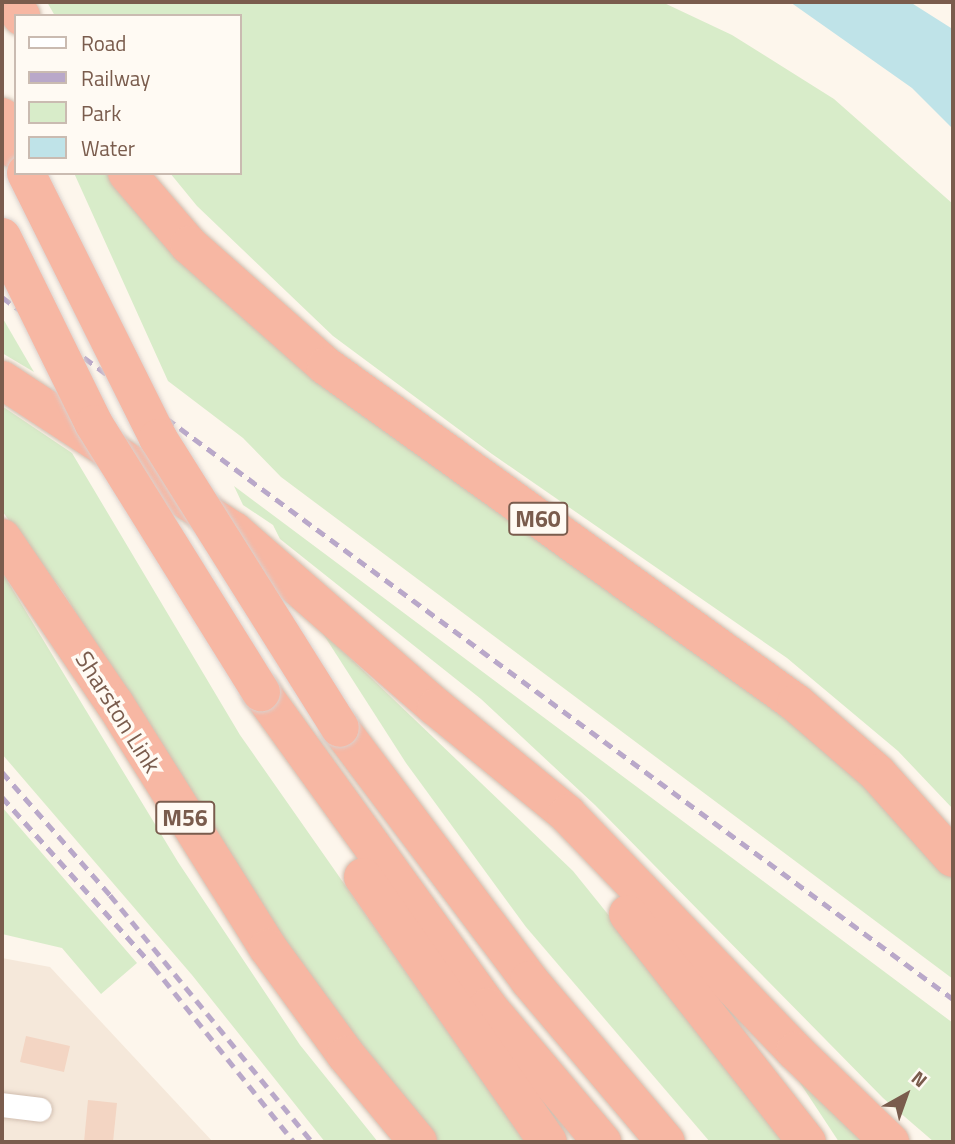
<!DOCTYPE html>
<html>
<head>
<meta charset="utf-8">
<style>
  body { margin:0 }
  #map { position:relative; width:955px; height:1144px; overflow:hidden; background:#fdf6ec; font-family:"Titillium Web",sans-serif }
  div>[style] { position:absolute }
  .residential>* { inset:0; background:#f5e8da }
  .green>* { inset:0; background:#d8ecc9 }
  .water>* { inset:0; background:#bfe3e8 }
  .building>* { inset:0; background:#f3d5c3 }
  .roads { filter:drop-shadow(0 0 2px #d1beb0) drop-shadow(0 0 2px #d1beb0) }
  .street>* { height:24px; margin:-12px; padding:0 12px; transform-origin:12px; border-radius:12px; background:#fff }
  .highway>* { height:38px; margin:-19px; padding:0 19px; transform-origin:19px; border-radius:19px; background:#f7b7a3 }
  .rail>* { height:5px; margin-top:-2.5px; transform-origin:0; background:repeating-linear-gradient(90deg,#b9a8c9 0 10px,transparent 0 17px) }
  .bridges { filter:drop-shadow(0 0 2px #dad1cd) drop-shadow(0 0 2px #dad1cd) }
  .highway-bridge>* { height:38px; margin:-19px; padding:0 19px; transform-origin:19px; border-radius:19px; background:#f7b7a3 }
  span { translate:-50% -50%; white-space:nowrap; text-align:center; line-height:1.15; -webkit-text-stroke:7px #fffaf3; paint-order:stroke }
  .shield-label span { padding:2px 5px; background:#fffaf3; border:2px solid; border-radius:5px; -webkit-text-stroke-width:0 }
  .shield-label { font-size:23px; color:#7a5c4d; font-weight:700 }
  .street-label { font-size:24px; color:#7a5c4d }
  .frame { position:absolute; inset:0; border:4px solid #7a5c4d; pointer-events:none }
  .legend { position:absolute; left:14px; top:14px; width:228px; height:161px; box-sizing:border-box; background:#fffaf3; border:2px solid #cabbb1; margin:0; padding:9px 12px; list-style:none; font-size:21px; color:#7a5c4d }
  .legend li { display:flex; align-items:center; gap:14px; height:35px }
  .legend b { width:35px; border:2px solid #cabbb1 }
  .north { position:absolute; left:871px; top:1060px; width:70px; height:70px; -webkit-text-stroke:5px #fffaf3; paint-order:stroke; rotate:40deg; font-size:19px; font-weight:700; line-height:28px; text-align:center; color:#7a5c4d }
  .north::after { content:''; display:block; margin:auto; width:24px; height:32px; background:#7a5c4d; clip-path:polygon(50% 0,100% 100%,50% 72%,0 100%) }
</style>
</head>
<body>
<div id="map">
  <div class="residential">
    <div style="clip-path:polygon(2px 958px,50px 967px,213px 1142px,2px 1142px)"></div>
  </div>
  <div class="green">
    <div style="clip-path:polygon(47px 2px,662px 2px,732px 35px,834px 99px,953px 204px,953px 809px,898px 751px,787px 658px,492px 454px,333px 336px,197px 206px,170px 173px,240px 173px,240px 16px,55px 16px)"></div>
    <div style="clip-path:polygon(74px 173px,109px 173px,842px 759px,914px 831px,953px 879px,953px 979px,281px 477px,243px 438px,168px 381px)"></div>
    <div style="clip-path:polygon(2px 317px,34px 372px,2px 353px)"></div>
    <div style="clip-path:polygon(2px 406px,72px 453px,240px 735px,525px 1142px,438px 1142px,344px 1025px,234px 867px,63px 592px,2px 511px)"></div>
    <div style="clip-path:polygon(234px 486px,953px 1023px,953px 1142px,934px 1142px,883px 1098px,595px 805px,481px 699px,280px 539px,273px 525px,243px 505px)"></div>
    <div style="clip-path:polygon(2px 572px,178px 862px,300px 1045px,378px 1142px,325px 1142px,192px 975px,2px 754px)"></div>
    <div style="clip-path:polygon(320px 629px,573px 871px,792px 1142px,710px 1142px,526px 927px,406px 763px)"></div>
    <div style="clip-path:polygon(2px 807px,137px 963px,101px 994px,62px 948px,2px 934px)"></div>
    <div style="clip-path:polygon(777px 1048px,872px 1142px,839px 1142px)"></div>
  </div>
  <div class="water">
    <div style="clip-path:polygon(790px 2px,910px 2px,951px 28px,953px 129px,912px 88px)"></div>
  </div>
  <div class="building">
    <div style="clip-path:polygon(26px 1036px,70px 1046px,64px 1072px,20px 1062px)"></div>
    <div style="clip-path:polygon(88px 1100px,117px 1103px,113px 1142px,84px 1142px)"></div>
  </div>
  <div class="roads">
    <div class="street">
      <div style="left:2px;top:1105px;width:38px;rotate:7deg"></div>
    </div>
    <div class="highway">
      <div style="left:12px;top:2px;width:17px;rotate:57deg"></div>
      <div style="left:2px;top:117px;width:36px;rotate:67deg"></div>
      <div style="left:127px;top:173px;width:95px;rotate:49.3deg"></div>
      <div style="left:189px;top:245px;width:183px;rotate:41.5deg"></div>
      <div style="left:326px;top:366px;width:578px;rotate:35.64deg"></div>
      <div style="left:796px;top:703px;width:107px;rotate:40.8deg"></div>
      <div style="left:877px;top:773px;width:114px;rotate:48.2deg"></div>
      <div style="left:2px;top:380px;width:277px;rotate:33.1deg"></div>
      <div style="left:234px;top:531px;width:268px;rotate:41.1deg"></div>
      <div style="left:436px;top:707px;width:169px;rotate:39.2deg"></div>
      <div style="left:567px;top:814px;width:329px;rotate:46.1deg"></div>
      <div style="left:795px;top:1051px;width:132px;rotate:43.8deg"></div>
      <div style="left:2px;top:538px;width:201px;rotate:55.8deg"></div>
      <div style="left:115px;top:704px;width:288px;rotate:57.9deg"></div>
      <div style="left:268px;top:948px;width:132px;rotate:53.9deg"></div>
      <div style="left:346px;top:1055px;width:113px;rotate:50.4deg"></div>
      <div style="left:261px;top:692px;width:388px;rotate:54.2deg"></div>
      <div style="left:488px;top:1007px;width:177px;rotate:49.8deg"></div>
      <div style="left:340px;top:728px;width:315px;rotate:53.1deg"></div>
      <div style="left:529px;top:980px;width:212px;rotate:49.8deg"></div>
      <div style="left:363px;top:877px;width:323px;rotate:55.1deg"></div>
      <div style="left:628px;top:914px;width:290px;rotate:51.9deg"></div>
    </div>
  </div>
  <div class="rail">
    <div style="left:2px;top:297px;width:1182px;rotate:36.43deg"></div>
    <div style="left:2px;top:772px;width:164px;rotate:48.7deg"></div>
    <div style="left:110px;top:895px;width:319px;rotate:50.7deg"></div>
    <div style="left:2px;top:797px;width:227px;rotate:48.2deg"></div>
    <div style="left:153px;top:966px;width:226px;rotate:51.3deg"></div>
  </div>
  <div class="bridges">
    <div class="highway-bridge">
      <div style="left:26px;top:173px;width:296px;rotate:63.5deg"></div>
      <div style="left:158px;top:438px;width:342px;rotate:57.9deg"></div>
      <div style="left:2px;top:237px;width:208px;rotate:63.8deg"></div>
      <div style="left:94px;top:424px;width:316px;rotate:58.1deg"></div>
    </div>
  </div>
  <div class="shield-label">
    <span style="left:538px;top:519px">M60</span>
    <span style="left:185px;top:818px">M56</span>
  </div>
  <div class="street-label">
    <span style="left:118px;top:712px;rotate:58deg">Sharston Link</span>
  </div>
  <div class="frame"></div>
  <ul class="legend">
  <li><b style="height:9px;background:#fff"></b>Road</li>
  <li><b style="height:9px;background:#b9a8c9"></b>Railway</li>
  <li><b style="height:19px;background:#d8ecc9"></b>Park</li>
  <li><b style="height:19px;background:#bfe3e8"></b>Water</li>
  </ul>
  <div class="north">N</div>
</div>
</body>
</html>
